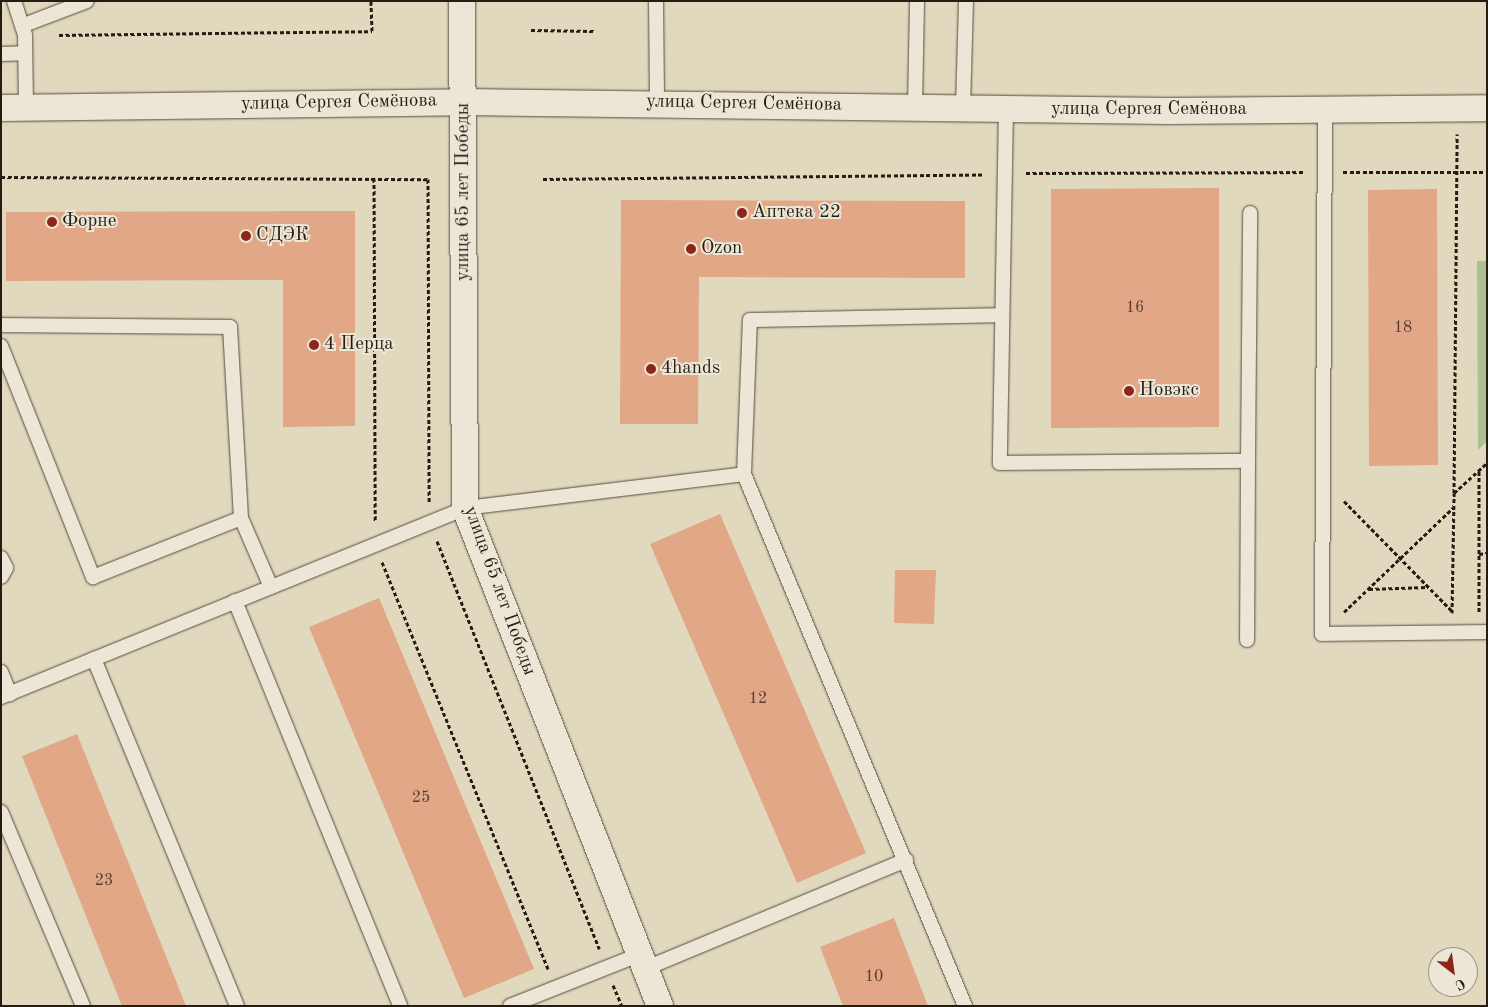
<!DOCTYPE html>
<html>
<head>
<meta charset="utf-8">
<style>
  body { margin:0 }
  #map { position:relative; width:1488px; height:1007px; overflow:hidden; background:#e0d9be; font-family:"Old Standard TT",serif }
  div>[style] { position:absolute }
  .green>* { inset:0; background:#acc096 }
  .building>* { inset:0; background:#e1a787 }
  .path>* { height:3px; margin-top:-1.5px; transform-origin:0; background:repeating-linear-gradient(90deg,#271b13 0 4px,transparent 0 6.5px) }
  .roads { filter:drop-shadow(0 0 1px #554a3e) drop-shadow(0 0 1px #554a3e) }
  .lane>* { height:14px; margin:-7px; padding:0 7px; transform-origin:7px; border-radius:7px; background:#ebe6d5 }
  .street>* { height:26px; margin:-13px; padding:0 13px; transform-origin:13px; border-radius:13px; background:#ebe6d5 }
  .dots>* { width:14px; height:14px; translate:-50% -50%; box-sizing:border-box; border:2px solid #ebe6d5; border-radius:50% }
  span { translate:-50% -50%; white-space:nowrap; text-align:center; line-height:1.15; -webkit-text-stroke:4px #ebe6d5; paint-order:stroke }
  .number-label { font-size:16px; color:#563e30 }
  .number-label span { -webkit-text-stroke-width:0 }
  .street-label { font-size:19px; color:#271b13 }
  .poi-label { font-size:19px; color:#271b13 }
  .left { translate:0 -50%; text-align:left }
  .frame { position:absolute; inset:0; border:2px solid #271b13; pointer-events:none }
  .north { position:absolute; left:1428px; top:947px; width:50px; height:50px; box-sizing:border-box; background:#ebe6d5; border:1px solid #9d9587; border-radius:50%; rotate:150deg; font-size:14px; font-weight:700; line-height:20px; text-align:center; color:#271b13 }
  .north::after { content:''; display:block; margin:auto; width:18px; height:22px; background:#8f2418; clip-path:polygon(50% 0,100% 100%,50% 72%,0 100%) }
</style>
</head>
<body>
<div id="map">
  <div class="green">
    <div style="clip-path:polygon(1477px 261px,1487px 261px,1487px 441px,1478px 450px)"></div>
  </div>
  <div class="building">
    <div style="clip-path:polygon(1219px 188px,1219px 427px,1051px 428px,1051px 189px)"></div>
    <div style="clip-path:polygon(1437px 189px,1438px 465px,1369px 466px,1368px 190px)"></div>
    <div style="clip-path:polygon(621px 200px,965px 201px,965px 278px,699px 277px,698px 424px,620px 424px)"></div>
    <div style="clip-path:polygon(355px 211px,355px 426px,283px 427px,283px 280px,6px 281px,6px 212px)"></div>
    <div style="clip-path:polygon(720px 514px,866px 853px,797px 883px,650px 544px)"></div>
    <div style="clip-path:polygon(895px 570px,936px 570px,934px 624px,894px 623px)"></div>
    <div style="clip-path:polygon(379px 598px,534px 969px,464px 998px,309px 627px)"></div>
    <div style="clip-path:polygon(77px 734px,186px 1006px,122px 1006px,22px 756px)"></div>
    <div style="clip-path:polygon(894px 918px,928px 1006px,843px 1006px,820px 947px)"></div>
  </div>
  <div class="path">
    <div style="left:531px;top:30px;width:63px;rotate:0.9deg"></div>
    <div style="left:59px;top:35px;width:313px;rotate:-0.7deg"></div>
    <div style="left:372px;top:31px;width:30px;rotate:-92deg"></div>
    <div style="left:1343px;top:172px;width:144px"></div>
    <div style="left:1026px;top:173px;width:278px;rotate:-0.2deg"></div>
    <div style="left:1px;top:177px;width:427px;rotate:0.3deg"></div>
    <div style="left:428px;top:179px;width:323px;rotate:89.8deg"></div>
    <div style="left:374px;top:178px;width:344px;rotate:89.8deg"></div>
    <div style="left:543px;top:179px;width:441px;rotate:-0.6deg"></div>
    <div style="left:1454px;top:493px;width:359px;rotate:-89.5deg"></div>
    <div style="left:1344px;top:501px;width:154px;rotate:45.5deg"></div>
    <div style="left:437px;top:541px;width:439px;rotate:68.3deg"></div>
    <div style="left:1479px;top:554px;width:8px;rotate:-7deg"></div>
    <div style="left:382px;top:562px;width:440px;rotate:67.8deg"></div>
    <div style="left:1369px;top:589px;width:59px;rotate:-1.9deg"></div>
    <div style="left:1344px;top:612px;width:151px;rotate:-43.7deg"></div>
    <div style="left:1479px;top:612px;width:142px;rotate:-90deg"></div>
    <div style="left:1452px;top:613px;width:120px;rotate:-89deg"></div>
    <div style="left:1454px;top:493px;width:45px;rotate:-42.3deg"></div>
    <div style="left:613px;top:985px;width:23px;rotate:67deg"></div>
  </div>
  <div class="roads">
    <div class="lane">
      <div style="left:14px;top:1px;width:36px;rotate:72deg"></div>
      <div style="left:25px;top:35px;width:72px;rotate:89.2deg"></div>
      <div style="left:656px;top:1px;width:102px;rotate:89.4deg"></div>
      <div style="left:24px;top:25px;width:67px;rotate:-20.9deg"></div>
      <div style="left:1px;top:54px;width:24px;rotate:-2deg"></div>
      <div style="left:915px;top:107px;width:106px;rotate:-88.9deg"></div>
      <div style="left:963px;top:108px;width:107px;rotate:-88.4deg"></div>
      <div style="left:1006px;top:108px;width:355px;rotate:91deg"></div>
      <div style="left:1000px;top:463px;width:248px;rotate:-0.5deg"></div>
      <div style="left:1248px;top:461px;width:179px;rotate:90.3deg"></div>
      <div style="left:1325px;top:110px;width:524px;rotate:90.33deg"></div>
      <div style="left:1322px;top:634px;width:165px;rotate:-0.7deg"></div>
      <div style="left:1px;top:325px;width:229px;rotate:0.5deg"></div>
      <div style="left:230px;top:327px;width:191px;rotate:86.7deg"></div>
      <div style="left:241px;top:518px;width:75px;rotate:66.5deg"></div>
      <div style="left:1px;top:346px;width:249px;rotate:68.3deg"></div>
      <div style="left:93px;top:577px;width:159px;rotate:-21.7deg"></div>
      <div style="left:1248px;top:461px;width:248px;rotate:-89.5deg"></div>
      <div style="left:1px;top:558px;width:11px;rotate:63deg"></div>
      <div style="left:6px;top:568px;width:10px;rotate:119deg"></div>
      <div style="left:235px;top:601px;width:437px;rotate:67.8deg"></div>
      <div style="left:94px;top:659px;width:401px;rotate:-22.1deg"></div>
      <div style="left:465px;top:508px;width:281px;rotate:-6.9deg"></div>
      <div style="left:1px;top:672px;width:24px;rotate:68deg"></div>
      <div style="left:1px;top:697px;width:100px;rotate:-22.2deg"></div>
      <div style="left:94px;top:659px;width:375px;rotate:67.6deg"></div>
      <div style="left:1px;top:812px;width:211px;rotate:67.1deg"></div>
      <div style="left:644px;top:969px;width:284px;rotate:-22.6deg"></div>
      <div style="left:510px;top:1006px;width:138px;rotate:-21.7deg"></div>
      <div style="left:965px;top:1006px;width:576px;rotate:-112.56deg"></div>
      <div style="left:744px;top:474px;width:154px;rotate:-87.8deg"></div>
      <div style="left:750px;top:320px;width:252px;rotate:-1.1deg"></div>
    </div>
    <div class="street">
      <div style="left:462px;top:1px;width:507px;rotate:89.66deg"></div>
      <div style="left:465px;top:508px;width:535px;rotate:68.62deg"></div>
      <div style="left:1px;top:108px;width:463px;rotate:-0.7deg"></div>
      <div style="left:464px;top:102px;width:705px;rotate:0.73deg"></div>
      <div style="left:1169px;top:111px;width:318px;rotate:-0.5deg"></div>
    </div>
  </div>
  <div class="dots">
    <div style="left:742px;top:213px;background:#8f2418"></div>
    <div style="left:52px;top:222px;background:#8f2418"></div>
    <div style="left:246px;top:236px;background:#8f2418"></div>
    <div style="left:691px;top:249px;background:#8f2418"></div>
    <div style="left:314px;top:345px;background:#8f2418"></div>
    <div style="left:651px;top:369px;background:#8f2418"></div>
    <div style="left:1129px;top:391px;background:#8f2418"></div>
  </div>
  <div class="number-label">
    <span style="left:1135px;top:308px">16</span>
    <span style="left:1403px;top:328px">18</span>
    <span style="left:758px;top:699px">12</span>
    <span style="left:421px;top:798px">25</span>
    <span style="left:104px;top:881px">23</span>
    <span style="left:874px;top:977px">10</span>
  </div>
  <div class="street-label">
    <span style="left:339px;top:103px;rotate:-1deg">улица Сергея Семёнова</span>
    <span style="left:744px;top:104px;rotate:1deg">улица Сергея Семёнова</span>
    <span style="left:1149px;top:110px">улица Сергея Семёнова</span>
    <span style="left:464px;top:192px;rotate:-90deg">улица 65 лет Победы</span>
    <span style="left:499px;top:591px;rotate:70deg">улица 65 лет Победы</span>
  </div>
  <div class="poi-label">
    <span class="left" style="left:752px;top:213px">Аптека 22</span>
    <span class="left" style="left:62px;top:222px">Форне</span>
    <span class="left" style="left:256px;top:236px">СДЭК</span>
    <span class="left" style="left:701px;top:249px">Ozon</span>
    <span class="left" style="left:324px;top:345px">4 Перца</span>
    <span class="left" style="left:661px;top:369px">4hands</span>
    <span class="left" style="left:1139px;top:391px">Новэкс</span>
  </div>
  <div class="frame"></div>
  <div class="north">С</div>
</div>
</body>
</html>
